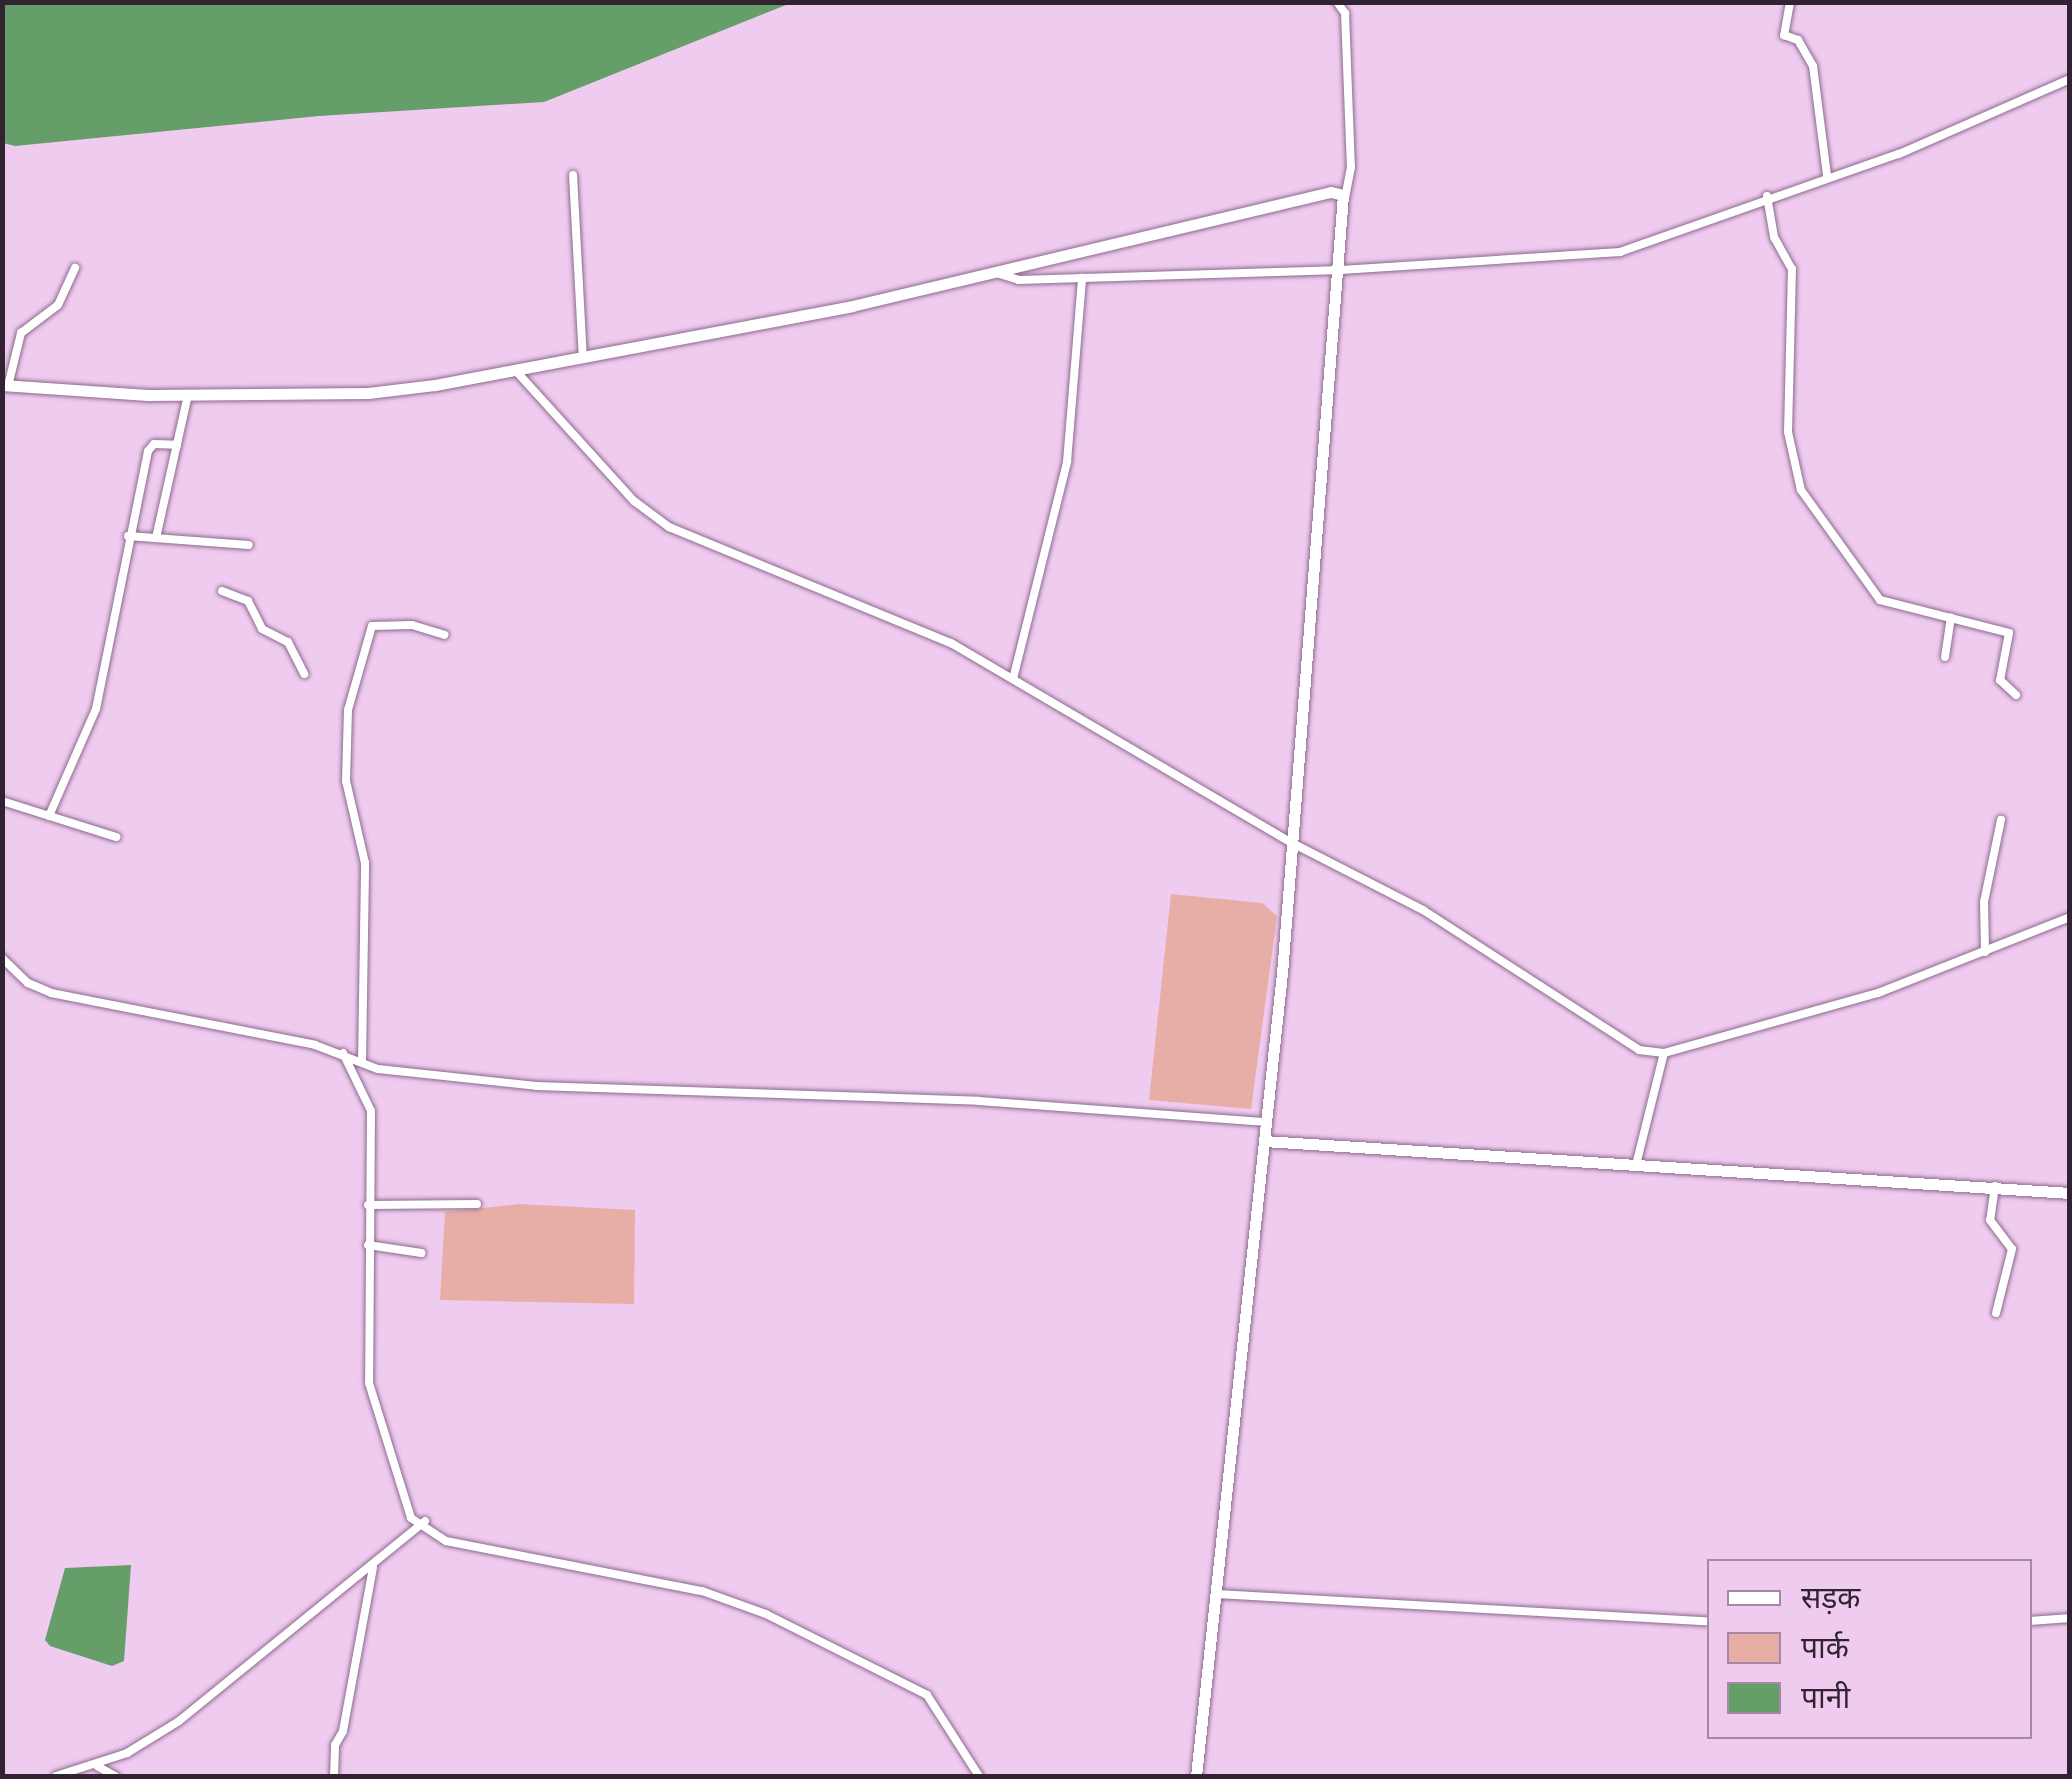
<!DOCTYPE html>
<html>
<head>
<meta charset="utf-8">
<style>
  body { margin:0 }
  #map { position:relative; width:2072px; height:1779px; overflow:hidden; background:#f0cbf0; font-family:"Open Sans","Noto Sans Devanagari",sans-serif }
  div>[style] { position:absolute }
  .green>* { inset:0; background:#e7aea8 }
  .water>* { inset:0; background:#659e69 }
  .roads { filter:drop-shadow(0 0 2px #8c6b8c) drop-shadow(0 0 2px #8c6b8c) }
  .street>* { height:8px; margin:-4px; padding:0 4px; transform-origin:4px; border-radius:4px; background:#fff }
  .secondary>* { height:11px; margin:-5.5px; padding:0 5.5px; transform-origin:5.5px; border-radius:5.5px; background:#fff }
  span { translate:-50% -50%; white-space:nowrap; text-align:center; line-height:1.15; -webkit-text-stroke:8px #f0cbf0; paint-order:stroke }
  .frame { position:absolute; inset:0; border:5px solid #312331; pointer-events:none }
  .legend { position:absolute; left:1707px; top:1559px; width:325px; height:180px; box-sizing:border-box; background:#f0cbf0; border:2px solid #a488a4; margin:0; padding:12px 18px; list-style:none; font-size:30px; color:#312331 }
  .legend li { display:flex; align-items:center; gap:20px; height:50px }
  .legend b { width:50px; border:2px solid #a488a4 }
</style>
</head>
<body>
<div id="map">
  <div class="green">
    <div style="clip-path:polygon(1171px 894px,1262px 903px,1277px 916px,1251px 1109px,1149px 1100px)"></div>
    <div style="clip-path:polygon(519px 1204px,635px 1210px,634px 1304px,440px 1300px,445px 1212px)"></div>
  </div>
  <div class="water">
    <div style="clip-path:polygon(2px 3px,3px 2px,791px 3px,544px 102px,319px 116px,15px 146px,3px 143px)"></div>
    <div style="clip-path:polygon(131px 1565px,124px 1661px,112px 1666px,50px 1646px,45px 1640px,65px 1568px)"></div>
  </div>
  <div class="roads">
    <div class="street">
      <div style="left:1337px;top:2px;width:14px;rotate:54deg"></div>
      <div style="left:1345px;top:13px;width:154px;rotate:87.8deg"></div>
      <div style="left:1351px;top:167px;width:33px;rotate:101deg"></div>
      <div style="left:1790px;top:2px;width:34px;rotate:100deg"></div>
      <div style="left:1784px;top:35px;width:15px;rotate:20deg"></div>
      <div style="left:1798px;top:40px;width:30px;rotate:60deg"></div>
      <div style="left:1813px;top:66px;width:111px;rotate:82.7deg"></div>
      <div style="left:573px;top:175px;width:184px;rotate:86.9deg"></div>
      <div style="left:1767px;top:196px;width:42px;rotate:80.3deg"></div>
      <div style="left:1774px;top:237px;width:37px;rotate:61deg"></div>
      <div style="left:1792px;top:269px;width:163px;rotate:91.4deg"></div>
      <div style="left:1788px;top:432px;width:59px;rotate:77.4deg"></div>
      <div style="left:1801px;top:490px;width:135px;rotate:54.3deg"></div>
      <div style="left:1880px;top:600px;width:133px;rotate:14.3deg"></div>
      <div style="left:2009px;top:633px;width:48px;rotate:100.8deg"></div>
      <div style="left:2000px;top:680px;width:22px;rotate:43deg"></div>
      <div style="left:993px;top:272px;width:27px;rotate:17deg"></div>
      <div style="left:1019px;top:280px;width:322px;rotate:-1.8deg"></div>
      <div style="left:1341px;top:270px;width:280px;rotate:-3.7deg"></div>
      <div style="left:1620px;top:252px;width:296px;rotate:-19.4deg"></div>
      <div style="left:1899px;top:154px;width:187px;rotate:-23.7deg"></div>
      <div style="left:516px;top:371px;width:176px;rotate:47.8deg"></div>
      <div style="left:634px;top:501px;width:44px;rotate:36.6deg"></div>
      <div style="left:669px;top:527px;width:305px;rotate:22.4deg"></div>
      <div style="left:951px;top:643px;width:398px;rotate:30.4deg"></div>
      <div style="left:1294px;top:844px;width:145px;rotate:27.1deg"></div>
      <div style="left:1423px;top:910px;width:257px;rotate:32.9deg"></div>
      <div style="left:1639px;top:1050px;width:25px;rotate:7deg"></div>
      <div style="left:1664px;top:1053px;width:222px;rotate:-15.7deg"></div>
      <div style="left:1878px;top:993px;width:206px;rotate:-21.6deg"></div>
      <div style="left:8px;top:386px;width:55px;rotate:-76.2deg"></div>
      <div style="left:21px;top:333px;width:46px;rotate:-37.1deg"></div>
      <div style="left:58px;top:305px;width:41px;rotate:-65.3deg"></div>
      <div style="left:128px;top:536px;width:121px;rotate:4.3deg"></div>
      <div style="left:156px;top:538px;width:147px;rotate:-77.4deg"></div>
      <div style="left:222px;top:591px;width:28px;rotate:21deg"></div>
      <div style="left:248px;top:601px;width:31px;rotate:63deg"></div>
      <div style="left:262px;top:629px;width:29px;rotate:27deg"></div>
      <div style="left:288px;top:642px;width:36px;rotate:63deg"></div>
      <div style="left:1945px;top:657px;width:40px;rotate:-81.5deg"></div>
      <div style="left:1013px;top:679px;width:224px;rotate:-76deg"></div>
      <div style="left:1067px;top:462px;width:185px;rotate:-85.3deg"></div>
      <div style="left:2px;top:801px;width:120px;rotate:17.5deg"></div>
      <div style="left:49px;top:816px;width:117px;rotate:-66.3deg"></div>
      <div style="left:96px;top:709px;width:263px;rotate:-78.6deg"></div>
      <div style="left:148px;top:451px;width:9px;rotate:-49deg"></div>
      <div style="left:154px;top:444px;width:23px;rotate:2deg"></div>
      <div style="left:1985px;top:952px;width:50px;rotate:-91.1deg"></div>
      <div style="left:1984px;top:902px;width:84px;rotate:-78.3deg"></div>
      <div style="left:2px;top:958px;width:36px;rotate:44deg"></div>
      <div style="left:28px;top:983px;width:25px;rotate:23deg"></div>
      <div style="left:51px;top:993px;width:269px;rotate:11.1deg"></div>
      <div style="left:315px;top:1045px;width:67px;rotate:20.9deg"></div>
      <div style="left:378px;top:1069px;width:159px;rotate:6.1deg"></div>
      <div style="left:536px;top:1086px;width:443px;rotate:1.9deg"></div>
      <div style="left:979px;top:1101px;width:288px;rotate:4.2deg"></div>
      <div style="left:343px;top:1053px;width:64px;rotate:64.2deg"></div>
      <div style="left:371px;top:1111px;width:272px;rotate:90.4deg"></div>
      <div style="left:369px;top:1383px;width:141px;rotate:72.7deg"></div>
      <div style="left:411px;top:1518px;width:42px;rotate:33.3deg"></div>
      <div style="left:446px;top:1541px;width:261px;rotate:11.1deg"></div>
      <div style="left:702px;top:1591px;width:68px;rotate:19.8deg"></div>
      <div style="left:766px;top:1614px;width:180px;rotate:26.7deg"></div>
      <div style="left:927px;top:1695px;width:96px;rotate:57.3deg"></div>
      <div style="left:362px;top:1062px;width:199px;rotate:-89.1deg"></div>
      <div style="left:365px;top:863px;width:84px;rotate:-103deg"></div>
      <div style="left:346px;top:781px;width:71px;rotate:-88.4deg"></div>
      <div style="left:348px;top:710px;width:87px;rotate:-74.1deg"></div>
      <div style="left:372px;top:626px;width:40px;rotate:-1.4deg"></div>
      <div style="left:412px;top:625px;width:34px;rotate:17deg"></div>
      <div style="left:1636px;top:1165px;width:115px;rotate:-76deg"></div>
      <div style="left:1995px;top:1186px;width:34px;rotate:98deg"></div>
      <div style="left:1990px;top:1220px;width:36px;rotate:53deg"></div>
      <div style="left:2012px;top:1249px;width:66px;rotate:104deg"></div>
      <div style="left:368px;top:1205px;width:109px;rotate:-0.5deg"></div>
      <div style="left:368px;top:1245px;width:54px;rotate:8.6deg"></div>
      <div style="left:1216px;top:1594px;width:495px;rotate:3.2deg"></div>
      <div style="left:2030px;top:1621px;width:40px;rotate:-4.3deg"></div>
      <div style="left:97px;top:1766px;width:21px;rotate:29deg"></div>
      <div style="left:56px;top:1776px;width:75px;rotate:-17.9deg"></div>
      <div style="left:127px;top:1753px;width:61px;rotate:-31.6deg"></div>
      <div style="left:179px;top:1721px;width:317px;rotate:-39.1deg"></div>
      <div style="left:334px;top:1776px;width:31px;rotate:-88deg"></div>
      <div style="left:335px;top:1745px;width:16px;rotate:-60deg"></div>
      <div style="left:343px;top:1731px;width:166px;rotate:-79.6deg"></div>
    </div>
    <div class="secondary">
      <div style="left:2px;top:385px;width:146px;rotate:3.9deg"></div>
      <div style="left:148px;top:395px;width:220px;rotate:-0.5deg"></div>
      <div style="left:368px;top:393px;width:67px;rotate:-6.8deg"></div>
      <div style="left:435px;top:385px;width:424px;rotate:-10.7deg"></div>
      <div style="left:852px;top:306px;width:492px;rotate:-13.4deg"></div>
      <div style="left:1331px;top:192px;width:12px;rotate:14deg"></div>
      <div style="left:1343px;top:195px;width:780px;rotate:94.48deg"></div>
      <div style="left:1282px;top:973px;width:808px;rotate:96.11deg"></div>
      <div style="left:1264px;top:1141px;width:808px;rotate:3.69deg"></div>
    </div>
  </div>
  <div class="frame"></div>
  <ul class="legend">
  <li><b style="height:12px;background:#fff"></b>सड़क</li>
  <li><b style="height:28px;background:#e7aea8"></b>पार्क</li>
  <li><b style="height:28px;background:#659e69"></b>पानी</li>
  </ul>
</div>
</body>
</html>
